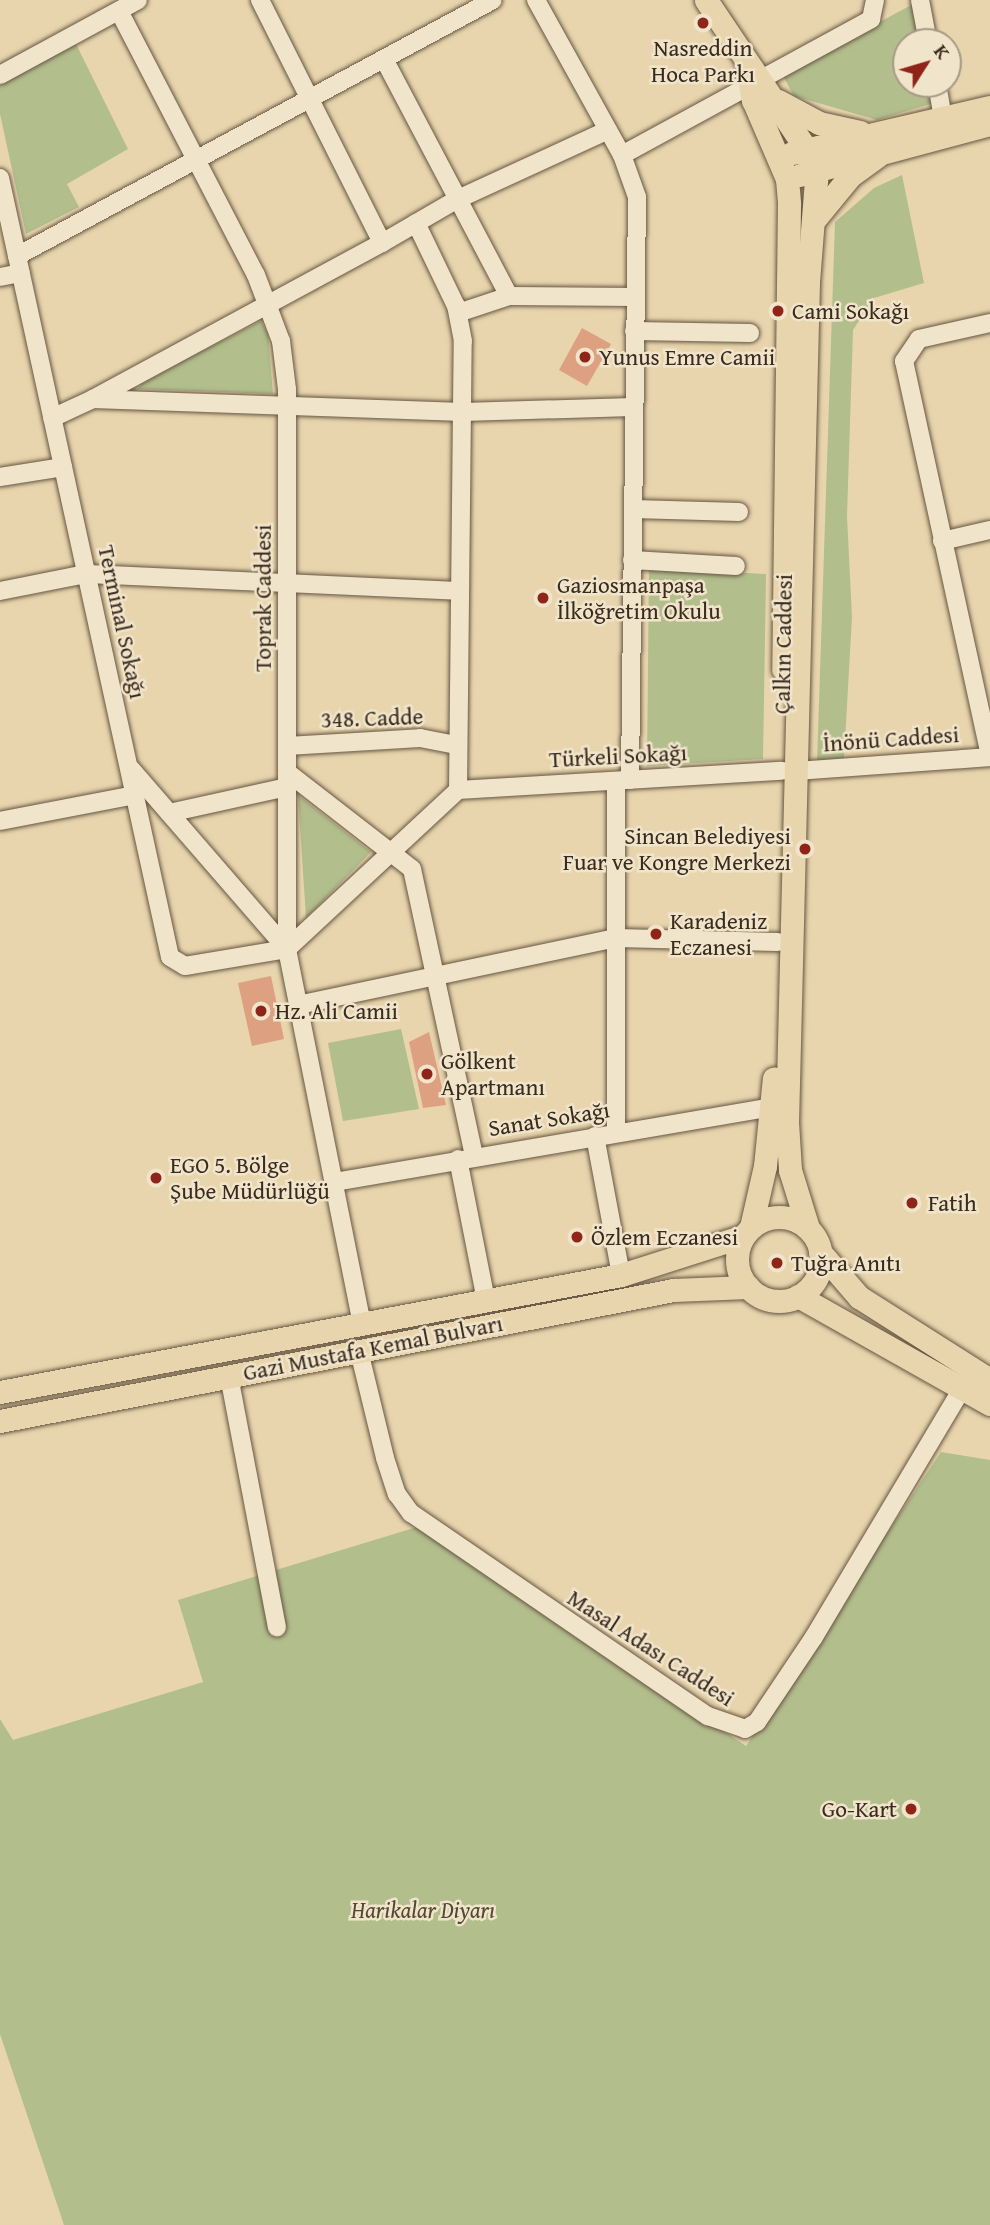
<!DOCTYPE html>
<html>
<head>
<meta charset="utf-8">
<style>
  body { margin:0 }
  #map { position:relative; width:990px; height:2225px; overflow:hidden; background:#e8d5ad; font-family:"Gentium Book Plus",serif }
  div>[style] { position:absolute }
  .green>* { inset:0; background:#b3be8d }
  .building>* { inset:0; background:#dda080 }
  .roads { filter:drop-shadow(0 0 2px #665642) drop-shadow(0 0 2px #665642) }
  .minor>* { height:18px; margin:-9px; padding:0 9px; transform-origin:9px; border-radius:9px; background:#f0e4ca }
  .major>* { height:23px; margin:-11.5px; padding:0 11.5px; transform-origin:11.5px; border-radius:11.5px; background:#e8d5ad }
  .major>.ring { margin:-11.5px; padding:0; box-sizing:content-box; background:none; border:23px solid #e8d5ad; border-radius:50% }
  .dots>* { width:19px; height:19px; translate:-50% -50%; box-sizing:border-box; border:4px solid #f0e4ca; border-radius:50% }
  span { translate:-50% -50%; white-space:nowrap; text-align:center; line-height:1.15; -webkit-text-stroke:5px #f0e4ca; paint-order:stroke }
  .poi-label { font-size:23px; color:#3a2b1f }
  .left { translate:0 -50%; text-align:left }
  .right { translate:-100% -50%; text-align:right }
  .street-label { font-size:23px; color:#3a2b1f }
  .park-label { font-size:23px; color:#524835; font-style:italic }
  .north { position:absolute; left:892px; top:28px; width:70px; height:70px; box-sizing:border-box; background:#f0e4ca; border:2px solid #a79a86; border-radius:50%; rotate:53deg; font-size:19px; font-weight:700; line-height:28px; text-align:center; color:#3a2b1f }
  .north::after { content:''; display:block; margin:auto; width:24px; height:32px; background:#8f2418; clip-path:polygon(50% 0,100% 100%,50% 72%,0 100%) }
</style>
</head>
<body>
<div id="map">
  <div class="green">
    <div style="clip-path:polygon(917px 2px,925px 42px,906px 42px,906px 84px,933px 84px,937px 102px,877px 120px,794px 96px,782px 74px)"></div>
    <div style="clip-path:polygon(76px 44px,128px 149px,67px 184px,79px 207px,26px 234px,0 114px,0 85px)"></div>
    <div style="clip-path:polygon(902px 175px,924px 283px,874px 298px,853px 330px,847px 516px,852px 617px,844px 758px,817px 762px,835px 222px,874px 188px)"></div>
    <div style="clip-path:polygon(261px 321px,268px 334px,273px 394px,138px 389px,143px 381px)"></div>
    <div style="clip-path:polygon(649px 567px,766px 574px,763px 759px,647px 766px)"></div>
    <div style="clip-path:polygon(298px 795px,371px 852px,306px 918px)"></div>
    <div style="clip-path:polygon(401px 1029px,419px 1109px,343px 1121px,328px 1043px)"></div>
    <div style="clip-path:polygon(941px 1452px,990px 1460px,990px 2225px,64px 2225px,0 2034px,0 1719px,13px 1740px,203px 1682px,178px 1600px,417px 1527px,746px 1746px)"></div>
  </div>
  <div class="building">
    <div style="clip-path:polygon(582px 328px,611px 344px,587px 386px,559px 370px)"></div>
    <div style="clip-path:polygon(271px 976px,284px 1039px,252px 1046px,238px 983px)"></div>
    <div style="clip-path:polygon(429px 1032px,446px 1105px,423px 1108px,409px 1042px)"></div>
  </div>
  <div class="roads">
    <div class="minor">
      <div style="left:260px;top:0;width:272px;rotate:63.3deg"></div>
      <div style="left:382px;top:243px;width:86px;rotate:-30.2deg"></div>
      <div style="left:456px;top:200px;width:167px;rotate:-24.7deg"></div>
      <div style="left:536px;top:0;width:177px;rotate:61deg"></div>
      <div style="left:622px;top:155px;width:45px;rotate:70.3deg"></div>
      <div style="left:637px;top:197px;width:583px;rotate:90.69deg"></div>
      <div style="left:920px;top:0;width:43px;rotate:79.2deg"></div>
      <div style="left:119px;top:11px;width:297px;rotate:62.6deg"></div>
      <div style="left:256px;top:275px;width:71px;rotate:69.3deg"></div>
      <div style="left:281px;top:341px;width:48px;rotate:82.9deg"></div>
      <div style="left:287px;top:389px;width:383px;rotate:90deg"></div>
      <div style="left:287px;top:772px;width:158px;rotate:37.8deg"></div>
      <div style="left:412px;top:869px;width:294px;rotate:77.8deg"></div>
      <div style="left:384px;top:59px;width:268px;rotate:62.2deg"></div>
      <div style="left:509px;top:296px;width:126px;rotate:0.5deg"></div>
      <div style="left:0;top:75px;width:157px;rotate:-28.5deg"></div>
      <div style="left:937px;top:84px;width:34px;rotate:80deg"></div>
      <div style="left:622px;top:155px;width:284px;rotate:-28.6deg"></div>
      <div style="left:871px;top:19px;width:19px;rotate:-78deg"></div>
      <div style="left:0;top:178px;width:797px;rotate:77.69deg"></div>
      <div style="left:170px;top:957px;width:17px;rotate:31deg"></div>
      <div style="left:185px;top:966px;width:103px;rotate:-9.5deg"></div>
      <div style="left:17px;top:256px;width:540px;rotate:-28.27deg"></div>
      <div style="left:0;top:277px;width:21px;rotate:-11deg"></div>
      <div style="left:458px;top:313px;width:54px;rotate:-18.4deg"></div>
      <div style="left:990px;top:323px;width:73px;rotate:167.3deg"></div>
      <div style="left:919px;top:339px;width:27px;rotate:124deg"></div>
      <div style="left:904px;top:361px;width:403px;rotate:77.7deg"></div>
      <div style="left:634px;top:331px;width:116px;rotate:1deg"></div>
      <div style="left:93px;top:399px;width:328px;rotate:-28.4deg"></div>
      <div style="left:52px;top:418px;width:45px;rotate:-24.9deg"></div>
      <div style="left:93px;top:399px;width:370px;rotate:2deg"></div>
      <div style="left:463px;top:412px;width:170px;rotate:-1.7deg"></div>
      <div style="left:0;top:477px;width:64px;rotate:-9deg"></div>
      <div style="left:633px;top:509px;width:106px;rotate:1.6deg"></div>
      <div style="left:942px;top:541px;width:49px;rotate:-12.9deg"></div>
      <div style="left:632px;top:560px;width:104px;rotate:3.3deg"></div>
      <div style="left:0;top:591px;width:88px;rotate:-11.2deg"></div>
      <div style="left:86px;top:574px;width:374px;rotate:2.6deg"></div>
      <div style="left:287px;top:746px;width:133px;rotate:-3.4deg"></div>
      <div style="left:420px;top:738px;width:38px;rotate:11deg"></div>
      <div style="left:131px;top:769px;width:238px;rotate:49.1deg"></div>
      <div style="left:796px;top:771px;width:195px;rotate:-4.1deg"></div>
      <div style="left:287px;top:772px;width:177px;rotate:90deg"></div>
      <div style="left:287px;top:949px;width:382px;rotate:78.7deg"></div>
      <div style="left:458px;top:790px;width:324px;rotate:-3.4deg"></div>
      <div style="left:169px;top:813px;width:121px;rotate:-12.4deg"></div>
      <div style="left:0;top:821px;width:137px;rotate:-10.9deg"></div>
      <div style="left:287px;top:949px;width:233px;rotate:-42.9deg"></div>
      <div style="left:458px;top:790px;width:449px;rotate:-89.4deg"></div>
      <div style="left:463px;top:341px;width:36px;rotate:-101deg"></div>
      <div style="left:456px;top:306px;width:92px;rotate:-115.7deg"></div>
      <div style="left:298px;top:1005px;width:325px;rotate:-11.9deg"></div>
      <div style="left:616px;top:938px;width:162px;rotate:1.4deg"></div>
      <div style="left:616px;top:1133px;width:352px;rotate:-90deg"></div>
      <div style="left:595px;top:1136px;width:141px;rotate:79.4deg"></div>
      <div style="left:458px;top:1159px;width:145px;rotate:78.8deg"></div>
      <div style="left:334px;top:1182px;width:444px;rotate:-9.7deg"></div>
      <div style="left:359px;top:1351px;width:110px;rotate:76.3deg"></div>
      <div style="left:385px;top:1458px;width:38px;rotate:72deg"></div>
      <div style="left:397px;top:1494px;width:24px;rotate:54deg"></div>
      <div style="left:411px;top:1513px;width:360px;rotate:34.4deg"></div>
      <div style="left:708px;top:1716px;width:39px;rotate:19deg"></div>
      <div style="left:745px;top:1729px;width:14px;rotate:-30deg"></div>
      <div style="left:757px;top:1722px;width:102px;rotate:-56.2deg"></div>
      <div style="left:814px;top:1637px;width:291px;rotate:-59.2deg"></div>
      <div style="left:229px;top:1376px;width:256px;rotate:79.2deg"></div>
    </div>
    <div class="major">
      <div style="left:706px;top:0;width:179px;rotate:56.1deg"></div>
      <div style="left:806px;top:149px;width:33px;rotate:72deg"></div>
      <div style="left:816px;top:180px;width:102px;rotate:94.5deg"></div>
      <div style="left:808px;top:282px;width:840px;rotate:91.43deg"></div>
      <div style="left:787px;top:1122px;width:48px;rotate:86.4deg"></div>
      <div style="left:790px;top:1170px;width:61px;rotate:72.8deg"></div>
      <div style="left:747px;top:67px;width:34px;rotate:80deg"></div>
      <div style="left:753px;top:100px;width:86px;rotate:66.7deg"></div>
      <div style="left:787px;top:179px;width:25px;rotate:85deg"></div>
      <div style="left:789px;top:204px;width:465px;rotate:90.7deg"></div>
      <div style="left:778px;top:101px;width:47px;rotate:28.2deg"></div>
      <div style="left:819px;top:123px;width:42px;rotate:12.4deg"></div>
      <div style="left:792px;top:153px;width:203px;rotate:-13.1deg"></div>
      <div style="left:800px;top:175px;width:197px;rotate:-15deg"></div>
      <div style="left:814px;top:220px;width:57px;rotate:-50.7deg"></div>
      <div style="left:850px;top:176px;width:34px;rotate:-36deg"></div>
      <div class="ring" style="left:737px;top:1217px;width:61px;height:61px"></div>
      <div style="left:751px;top:1227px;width:63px;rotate:-77.1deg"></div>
      <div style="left:765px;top:1166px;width:88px;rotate:-84.2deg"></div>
      <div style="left:820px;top:1252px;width:60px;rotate:49.1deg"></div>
      <div style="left:859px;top:1297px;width:155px;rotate:32.4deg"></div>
      <div style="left:798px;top:1296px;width:220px;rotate:29.4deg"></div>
      <div style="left:0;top:1392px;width:632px;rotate:-10.67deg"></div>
      <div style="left:621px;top:1275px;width:128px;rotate:-17.7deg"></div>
      <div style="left:0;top:1421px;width:686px;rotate:-11.01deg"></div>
      <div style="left:673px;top:1290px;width:75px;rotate:-2.3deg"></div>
    </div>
  </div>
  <div class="dots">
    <div style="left:703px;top:23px;background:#8f2418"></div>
    <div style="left:778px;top:311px;background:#8f2418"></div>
    <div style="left:585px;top:357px;background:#8f2418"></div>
    <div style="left:543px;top:598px;background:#8f2418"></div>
    <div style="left:805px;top:849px;background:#8f2418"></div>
    <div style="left:656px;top:934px;background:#8f2418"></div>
    <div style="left:261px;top:1011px;background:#8f2418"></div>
    <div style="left:427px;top:1074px;background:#8f2418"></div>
    <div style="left:156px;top:1178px;background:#8f2418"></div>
    <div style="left:912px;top:1203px;background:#8f2418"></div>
    <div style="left:577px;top:1237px;background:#8f2418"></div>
    <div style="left:777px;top:1263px;background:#8f2418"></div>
    <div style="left:911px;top:1809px;background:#8f2418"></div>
  </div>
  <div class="poi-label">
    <span style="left:703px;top:61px">Nasreddin<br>Hoca Parkı</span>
    <span class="left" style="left:792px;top:311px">Cami Sokağı</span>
    <span class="left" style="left:599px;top:357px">Yunus Emre Camii</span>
    <span class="left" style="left:557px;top:598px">Gaziosmanpaşa<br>İlköğretim Okulu</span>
    <span class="right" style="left:791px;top:849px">Sincan Belediyesi<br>Fuar ve Kongre Merkezi</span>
    <span class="left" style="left:670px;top:934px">Karadeniz<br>Eczanesi</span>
    <span class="left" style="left:275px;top:1011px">Hz. Ali Camii</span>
    <span class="left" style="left:441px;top:1074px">Gölkent<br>Apartmanı</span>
    <span class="left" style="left:170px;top:1178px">EGO 5. Bölge<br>Şube Müdürlüğü</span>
    <span class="left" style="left:928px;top:1203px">Fatih</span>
    <span class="left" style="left:591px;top:1237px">Özlem Eczanesi</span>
    <span class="left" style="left:791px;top:1263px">Tuğra Anıtı</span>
    <span class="right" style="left:897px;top:1809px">Go-Kart</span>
  </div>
  <div class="street-label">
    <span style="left:263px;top:598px;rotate:-90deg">Toprak Caddesi</span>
    <span style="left:122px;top:622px;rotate:78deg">Terminal Sokağı</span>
    <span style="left:783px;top:644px;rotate:-89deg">Çalkın Caddesi</span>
    <span style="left:372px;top:718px;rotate:-2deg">348. Cadde</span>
    <span style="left:891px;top:739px;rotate:-4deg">İnönü Caddesi</span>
    <span style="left:618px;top:756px;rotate:-3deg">Türkeli Sokağı</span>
    <span style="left:549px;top:1119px;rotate:-9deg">Sanat Sokağı</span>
    <span style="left:373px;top:1348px;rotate:-11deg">Gazi Mustafa Kemal Bulvarı</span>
    <span style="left:651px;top:1648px;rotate:33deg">Masal Adası Caddesi</span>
  </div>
  <div class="park-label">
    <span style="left:423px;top:1910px">Harikalar Diyarı</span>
  </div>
  <div class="north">K</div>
</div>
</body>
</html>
